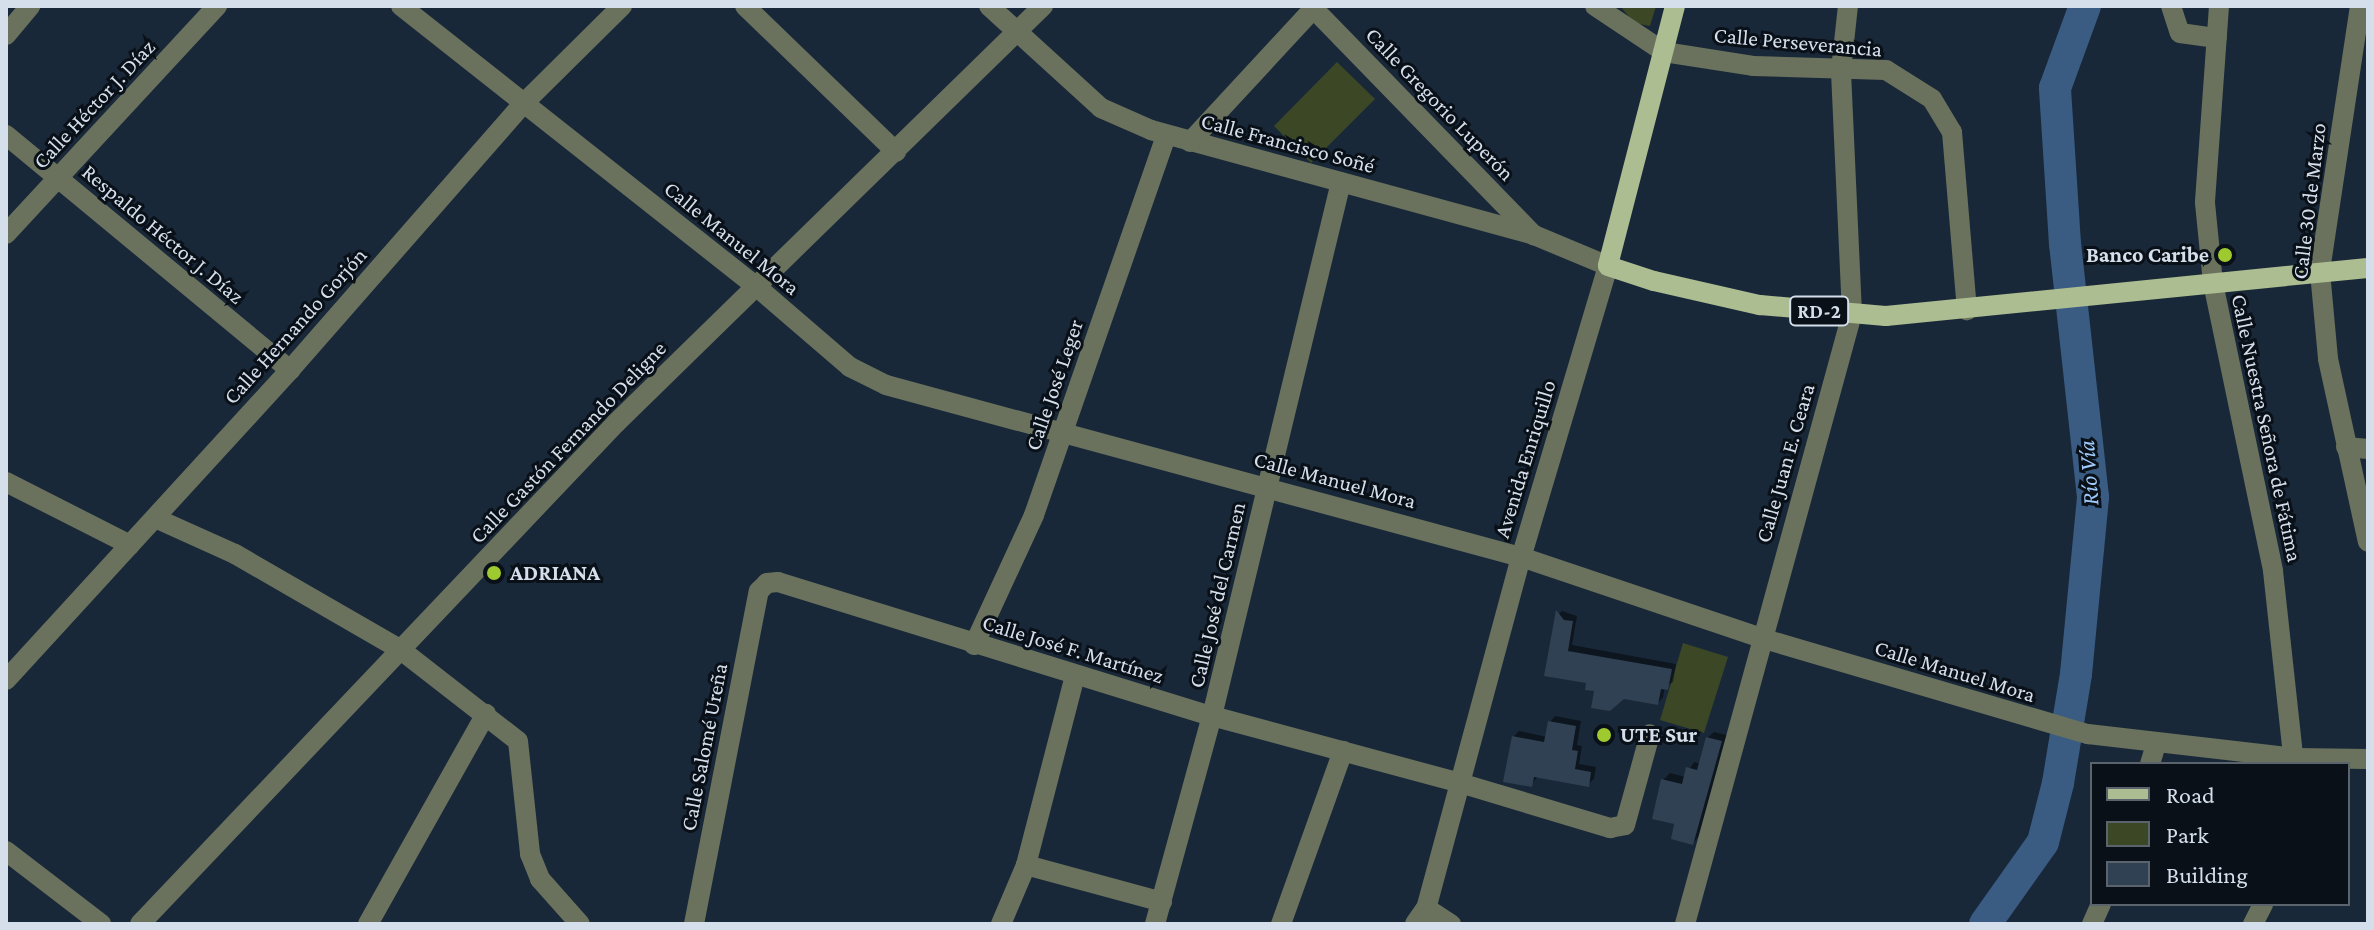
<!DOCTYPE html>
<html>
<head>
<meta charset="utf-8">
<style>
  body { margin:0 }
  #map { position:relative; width:2374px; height:930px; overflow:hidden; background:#192839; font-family:"Crimson Pro",serif }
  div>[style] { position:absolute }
  .green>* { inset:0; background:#3b4725 }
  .shadow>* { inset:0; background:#0007 }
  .river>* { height:32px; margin:-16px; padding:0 16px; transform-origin:16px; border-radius:16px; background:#3a5c83 }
  .building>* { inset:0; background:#304153 }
  .minor>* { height:20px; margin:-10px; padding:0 10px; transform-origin:10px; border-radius:10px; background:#6a725d }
  .major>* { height:20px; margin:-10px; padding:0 10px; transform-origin:10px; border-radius:10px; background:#acbd91 }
  .dots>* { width:22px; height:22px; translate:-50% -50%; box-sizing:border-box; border:4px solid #0a1018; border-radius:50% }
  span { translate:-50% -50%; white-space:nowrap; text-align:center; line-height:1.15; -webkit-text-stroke:6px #0a1018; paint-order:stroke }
  .shield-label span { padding:2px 6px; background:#0a1018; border:2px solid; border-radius:6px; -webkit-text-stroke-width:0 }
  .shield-label { font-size:20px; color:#d5dfeb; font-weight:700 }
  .street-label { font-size:22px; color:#d5dfeb }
  .poi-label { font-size:22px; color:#d5dfeb; font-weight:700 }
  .right { translate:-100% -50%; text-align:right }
  .left { translate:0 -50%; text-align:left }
  .water-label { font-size:24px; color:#9ec9fa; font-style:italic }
  .frame { position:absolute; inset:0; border:8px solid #d5dfeb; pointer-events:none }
  .legend { position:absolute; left:2090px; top:762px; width:260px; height:144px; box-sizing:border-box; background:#0a1018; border:2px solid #5b636c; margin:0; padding:10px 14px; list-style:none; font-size:24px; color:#d5dfeb }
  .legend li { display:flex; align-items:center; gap:16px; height:40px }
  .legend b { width:40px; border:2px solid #5b636c }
</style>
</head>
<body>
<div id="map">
  <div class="green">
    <div style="clip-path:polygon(1620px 6px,1656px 6px,1650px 26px,1634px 23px)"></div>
    <div style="clip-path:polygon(1337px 62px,1375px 99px,1311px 163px,1274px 126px)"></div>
    <div style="clip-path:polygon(1683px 643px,1728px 657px,1704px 733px,1660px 720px)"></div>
  </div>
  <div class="shadow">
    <div style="clip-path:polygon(1562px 611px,1577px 616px,1572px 645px,1676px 664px,1673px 682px,1665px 687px,1663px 697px,1658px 703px,1596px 690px,1589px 682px,1546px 674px,1557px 616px)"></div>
    <div style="clip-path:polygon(1555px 716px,1581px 721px,1577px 745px,1582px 746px,1579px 764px,1596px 767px,1594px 779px,1588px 784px,1538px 776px,1531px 785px,1513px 737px,1519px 731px,1547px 737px,1550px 722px)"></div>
    <div style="clip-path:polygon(1714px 732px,1727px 735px,1699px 836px,1693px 843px,1677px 823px,1663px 780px,1670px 773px,1685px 777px,1694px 762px,1701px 764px,1707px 738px)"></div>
  </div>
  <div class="river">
    <div style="left:1985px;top:924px;width:100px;rotate:-54.7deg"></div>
    <div style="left:2043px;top:842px;width:61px;rotate:-75.7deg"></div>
    <div style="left:2058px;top:783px;width:110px;rotate:-80.6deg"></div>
    <div style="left:2076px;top:674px;width:178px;rotate:-84.5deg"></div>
    <div style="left:2093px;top:497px;width:255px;rotate:-96.3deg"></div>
    <div style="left:2065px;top:244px;width:156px;rotate:-93.7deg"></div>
    <div style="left:2055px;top:88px;width:87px;rotate:-69.9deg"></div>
  </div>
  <div class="building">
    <div style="clip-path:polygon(1556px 610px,1564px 620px,1573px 621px,1568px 651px,1672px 669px,1668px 690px,1661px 689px,1658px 705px,1624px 699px,1610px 711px,1591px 708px,1594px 691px,1585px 690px,1586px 683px,1544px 676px)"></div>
    <div style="clip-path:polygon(1548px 721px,1576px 726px,1572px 750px,1578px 751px,1575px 769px,1591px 772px,1589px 787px,1534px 777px,1532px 787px,1503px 782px,1512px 736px,1544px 742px)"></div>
    <div style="clip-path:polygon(1706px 737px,1722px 741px,1693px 845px,1671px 839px,1674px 824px,1652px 819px,1661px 779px,1682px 784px,1686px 767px,1697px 770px)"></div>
  </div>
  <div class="minor">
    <div style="left:401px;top:6px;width:454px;rotate:38.3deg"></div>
    <div style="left:757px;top:287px;width:123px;rotate:40.7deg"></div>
    <div style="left:850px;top:367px;width:40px;rotate:26.6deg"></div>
    <div style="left:886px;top:385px;width:658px;rotate:15.16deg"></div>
    <div style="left:1521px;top:557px;width:253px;rotate:18.6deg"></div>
    <div style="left:1761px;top:638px;width:341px;rotate:16.4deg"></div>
    <div style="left:2088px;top:734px;width:208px;rotate:6.6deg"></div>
    <div style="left:2295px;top:758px;width:73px;rotate:0.8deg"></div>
    <div style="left:745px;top:6px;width:210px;rotate:44deg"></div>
    <div style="left:989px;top:6px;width:151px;rotate:42.3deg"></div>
    <div style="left:1101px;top:108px;width:55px;rotate:23.7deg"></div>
    <div style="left:1151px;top:130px;width:397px;rotate:15.3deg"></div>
    <div style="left:1534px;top:235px;width:80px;rotate:22.7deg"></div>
    <div style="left:1608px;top:266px;width:304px;rotate:106.6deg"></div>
    <div style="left:1521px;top:557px;width:364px;rotate:105.1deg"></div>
    <div style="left:1426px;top:908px;width:19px;rotate:125deg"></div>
    <div style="left:1311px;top:6px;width:320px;rotate:45.8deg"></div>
    <div style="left:1595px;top:6px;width:83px;rotate:33.7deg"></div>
    <div style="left:1664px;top:52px;width:90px;rotate:8.9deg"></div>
    <div style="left:1753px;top:66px;width:133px;rotate:1.7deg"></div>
    <div style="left:1886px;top:70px;width:54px;rotate:32.2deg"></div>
    <div style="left:1932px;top:99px;width:39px;rotate:59deg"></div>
    <div style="left:1952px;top:132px;width:179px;rotate:85.2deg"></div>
    <div style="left:2171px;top:6px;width:28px;rotate:72deg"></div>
    <div style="left:2180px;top:33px;width:37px;rotate:8deg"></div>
    <div style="left:2219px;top:6px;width:197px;rotate:94.1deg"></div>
    <div style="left:2205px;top:203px;width:80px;rotate:84.3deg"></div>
    <div style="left:2213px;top:283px;width:294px;rotate:78.2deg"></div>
    <div style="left:2273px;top:571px;width:194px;rotate:83.8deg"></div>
    <div style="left:2360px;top:6px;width:269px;rotate:98.6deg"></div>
    <div style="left:2320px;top:272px;width:87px;rotate:84.7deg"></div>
    <div style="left:2328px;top:359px;width:187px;rotate:77.7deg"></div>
    <div style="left:6px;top:35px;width:38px;rotate:-50deg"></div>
    <div style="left:6px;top:135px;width:369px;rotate:39.6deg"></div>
    <div style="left:1190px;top:142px;width:185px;rotate:-47.2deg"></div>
    <div style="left:6px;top:234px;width:311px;rotate:-47.2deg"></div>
    <div style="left:2346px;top:447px;width:22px;rotate:5deg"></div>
    <div style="left:6px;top:482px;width:139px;rotate:26.9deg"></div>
    <div style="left:155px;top:518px;width:88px;rotate:24.2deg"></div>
    <div style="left:235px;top:554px;width:192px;rotate:30deg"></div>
    <div style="left:401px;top:650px;width:148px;rotate:37.9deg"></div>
    <div style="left:518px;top:741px;width:114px;rotate:83.9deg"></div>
    <div style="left:530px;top:854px;width:27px;rotate:68deg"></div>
    <div style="left:540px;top:879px;width:60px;rotate:48.4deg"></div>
    <div style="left:974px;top:645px;width:143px;rotate:-65.2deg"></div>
    <div style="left:1034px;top:515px;width:402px;rotate:-70.8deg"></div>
    <div style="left:6px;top:680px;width:420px;rotate:-47.5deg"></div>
    <div style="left:290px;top:370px;width:355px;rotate:-48.8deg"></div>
    <div style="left:524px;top:103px;width:138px;rotate:-44.7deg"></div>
    <div style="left:2150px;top:764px;width:21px;rotate:-73deg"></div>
    <div style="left:6px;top:851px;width:120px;rotate:37.5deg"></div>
    <div style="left:1026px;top:865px;width:141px;rotate:15.2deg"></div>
    <div style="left:1426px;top:908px;width:30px;rotate:33deg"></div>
    <div style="left:140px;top:924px;width:691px;rotate:-46.47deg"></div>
    <div style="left:616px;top:423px;width:597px;rotate:-44.32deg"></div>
    <div style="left:368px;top:924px;width:241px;rotate:-60.7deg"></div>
    <div style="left:694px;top:924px;width:339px;rotate:-79deg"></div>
    <div style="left:759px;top:591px;width:11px;rotate:-45deg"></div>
    <div style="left:767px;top:583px;width:11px;rotate:-5deg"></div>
    <div style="left:778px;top:582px;width:454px;rotate:17.2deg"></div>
    <div style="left:1212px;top:716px;width:257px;rotate:15.1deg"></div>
    <div style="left:1460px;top:783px;width:157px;rotate:16.7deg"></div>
    <div style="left:1610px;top:828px;width:15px;rotate:-11deg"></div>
    <div style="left:1625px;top:825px;width:94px;rotate:-74.6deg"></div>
    <div style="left:1001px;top:924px;width:64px;rotate:-67deg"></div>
    <div style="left:1026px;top:865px;width:196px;rotate:-75.5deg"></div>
    <div style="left:1155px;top:924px;width:216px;rotate:-74.7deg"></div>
    <div style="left:1212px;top:716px;width:549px;rotate:-76.42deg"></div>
    <div style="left:1281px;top:924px;width:184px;rotate:-70.3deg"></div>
    <div style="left:1685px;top:924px;width:632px;rotate:-74.69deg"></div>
    <div style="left:1852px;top:314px;width:244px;rotate:-92.6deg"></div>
    <div style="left:1841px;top:70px;width:64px;rotate:-83.8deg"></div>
    <div style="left:2092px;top:924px;width:22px;rotate:-66deg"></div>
    <div style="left:2253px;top:924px;width:22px;rotate:-63deg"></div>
  </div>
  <div class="major">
    <div style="left:1675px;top:6px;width:268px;rotate:104.5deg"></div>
    <div style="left:1608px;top:266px;width:48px;rotate:18.1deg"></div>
    <div style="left:1654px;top:281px;width:109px;rotate:12.8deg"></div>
    <div style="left:1760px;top:305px;width:126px;rotate:5deg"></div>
    <div style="left:1886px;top:316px;width:484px;rotate:-5.7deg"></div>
  </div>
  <div class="dots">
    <div style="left:2225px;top:255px;background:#9eca2f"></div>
    <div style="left:494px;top:573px;background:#9eca2f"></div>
    <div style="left:1604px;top:735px;background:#9eca2f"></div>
  </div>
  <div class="shield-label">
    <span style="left:1819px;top:311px">RD-2</span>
  </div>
  <div class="street-label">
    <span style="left:1798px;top:42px;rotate:5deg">Calle Perseverancia</span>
    <span style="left:94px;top:104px;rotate:-47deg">Calle Héctor J. Díaz</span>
    <span style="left:1440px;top:104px;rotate:46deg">Calle Gregorio Luperón</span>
    <span style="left:1288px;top:143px;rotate:15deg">Calle Francisco Soñé</span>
    <span style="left:2309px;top:201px;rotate:-83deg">Calle 30 de Marzo</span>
    <span style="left:163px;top:234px;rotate:40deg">Respaldo Héctor J. Díaz</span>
    <span style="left:732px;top:238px;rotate:39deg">Calle Manuel Mora</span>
    <span style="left:295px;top:326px;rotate:-48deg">Calle Hernando Gorjón</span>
    <span style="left:1054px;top:385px;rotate:-71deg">Calle José Leger</span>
    <span style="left:2267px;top:428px;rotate:78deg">Calle Nuestra Señora de Fátima</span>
    <span style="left:568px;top:442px;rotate:-46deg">Calle Gastón Fernando Deligne</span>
    <span style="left:1525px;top:459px;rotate:-73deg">Avenida Enriquillo</span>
    <span style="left:1785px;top:463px;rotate:-74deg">Calle Juan E. Ceara</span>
    <span style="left:1335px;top:480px;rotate:15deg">Calle Manuel Mora</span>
    <span style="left:1217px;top:595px;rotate:-77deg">Calle José del Carmen</span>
    <span style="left:1073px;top:649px;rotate:17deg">Calle José F. Martínez</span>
    <span style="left:1955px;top:671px;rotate:17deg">Calle Manuel Mora</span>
    <span style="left:704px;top:747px;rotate:-79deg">Calle Salomé Ureña</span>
  </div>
  <div class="poi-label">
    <span class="right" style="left:2209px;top:255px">Banco Caribe</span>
    <span class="left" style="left:510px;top:573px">ADRIANA</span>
    <span class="left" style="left:1620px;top:735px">UTE Sur</span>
  </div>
  <div class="water-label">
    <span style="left:2088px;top:473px;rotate:-94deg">Río Vía</span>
  </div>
  <div class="frame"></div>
  <ul class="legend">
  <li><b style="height:10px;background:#acbd91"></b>Road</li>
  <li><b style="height:22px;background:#3b4725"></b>Park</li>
  <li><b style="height:22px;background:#304153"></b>Building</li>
  </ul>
</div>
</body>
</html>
